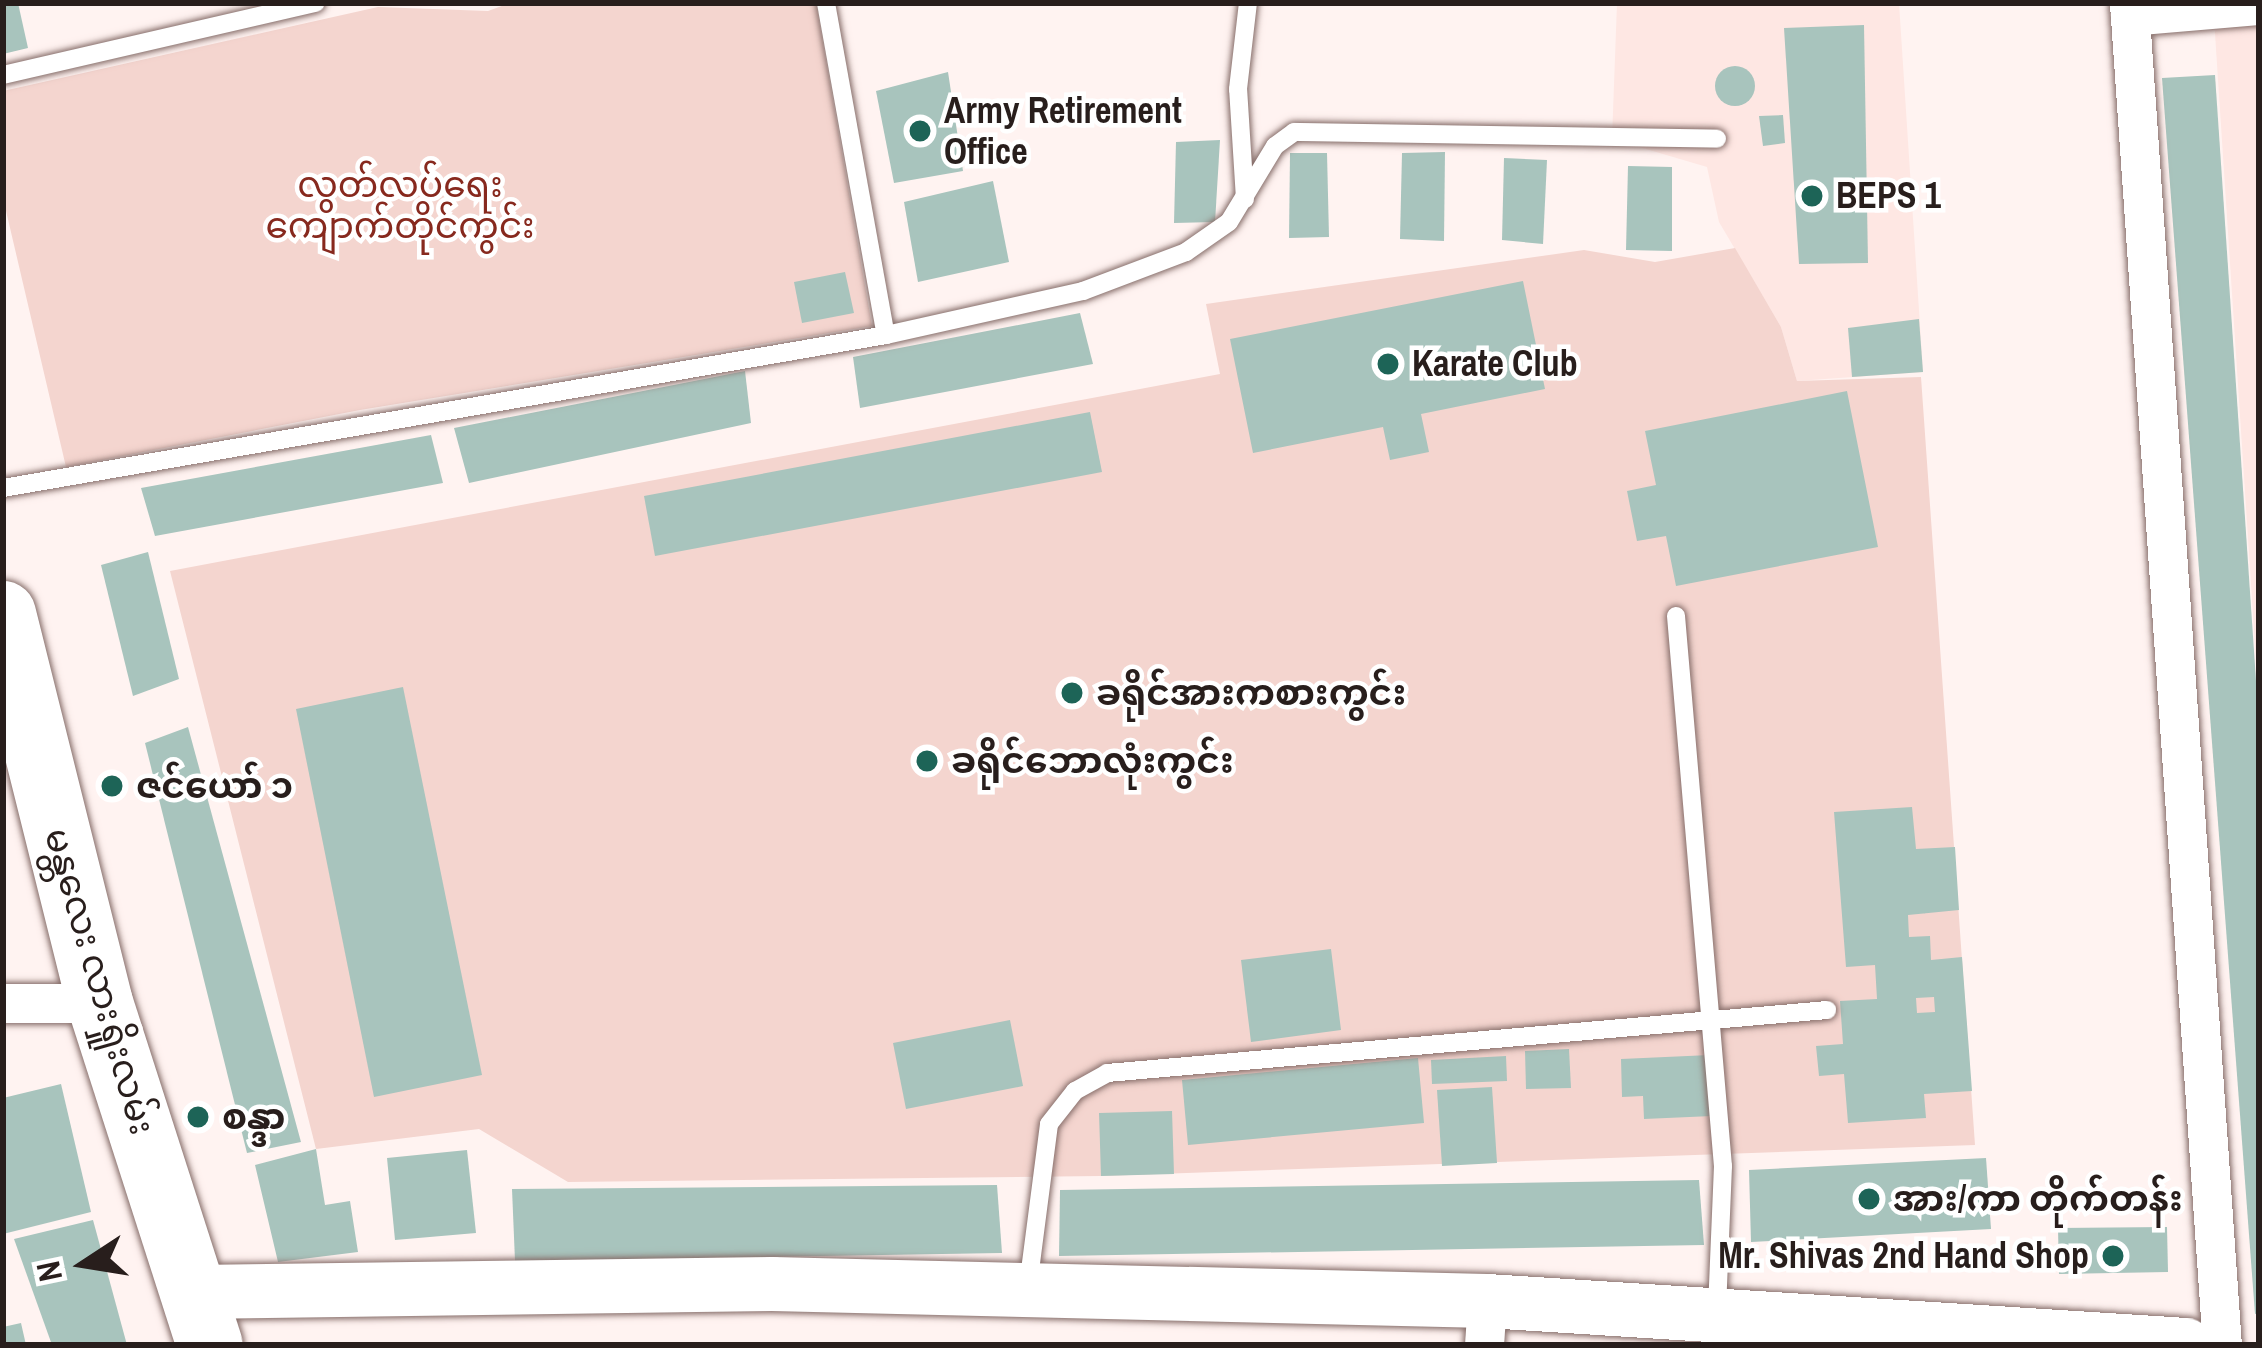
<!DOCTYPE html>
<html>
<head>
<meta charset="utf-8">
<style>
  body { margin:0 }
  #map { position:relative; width:2262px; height:1348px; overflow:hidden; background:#fff3f1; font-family:"Archivo Narrow","Noto Sans Myanmar",sans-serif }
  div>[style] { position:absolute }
  .built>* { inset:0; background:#fee7e3 }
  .green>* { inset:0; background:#f4d5cf }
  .building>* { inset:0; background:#a8c4bd }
  .round { border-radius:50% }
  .roads { filter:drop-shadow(0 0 3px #876e6a) drop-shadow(0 0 3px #876e6a) }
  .lane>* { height:18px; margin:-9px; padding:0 9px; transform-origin:9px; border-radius:9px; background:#fff }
  .street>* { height:39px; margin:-19.5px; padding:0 19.5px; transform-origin:19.5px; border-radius:19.5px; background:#fff }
  .secondary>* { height:54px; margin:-27px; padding:0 27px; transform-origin:27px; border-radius:27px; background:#fff }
  .highway>* { height:66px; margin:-33px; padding:0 33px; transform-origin:33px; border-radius:33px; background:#fff }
  .dots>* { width:33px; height:33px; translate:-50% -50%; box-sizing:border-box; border:6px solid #fff; border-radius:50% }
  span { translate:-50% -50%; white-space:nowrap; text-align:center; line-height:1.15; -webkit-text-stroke:9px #fff; paint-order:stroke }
  .poi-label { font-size:36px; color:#281e1c; font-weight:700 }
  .left { translate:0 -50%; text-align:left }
  .right { translate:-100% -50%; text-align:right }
  .park-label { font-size:36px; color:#87291e }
  .street-label { font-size:36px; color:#281e1c }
  .frame { position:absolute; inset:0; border:6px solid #281e1c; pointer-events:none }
  .north { position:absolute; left:24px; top:1204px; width:120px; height:120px; -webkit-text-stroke:9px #fff; paint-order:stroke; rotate:258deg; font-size:33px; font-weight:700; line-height:48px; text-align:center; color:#281e1c }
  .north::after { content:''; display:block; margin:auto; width:42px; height:54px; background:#281e1c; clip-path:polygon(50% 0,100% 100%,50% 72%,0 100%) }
</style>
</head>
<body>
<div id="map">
  <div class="built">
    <div style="clip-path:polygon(1617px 3px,1899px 3px,1923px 372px,1797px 381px,1781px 327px,1719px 222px,1707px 167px,1612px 139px)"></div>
    <div style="clip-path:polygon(2213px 3px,2259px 3px,2259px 706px)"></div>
  </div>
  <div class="green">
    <div style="clip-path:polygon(510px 3px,816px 3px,872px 326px,360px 410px,66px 467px,3px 198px,3px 91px,378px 7px,488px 11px)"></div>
    <div style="clip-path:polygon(1735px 248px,1781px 327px,1797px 381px,1921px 377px,1975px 1145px,1101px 1176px,568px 1182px,479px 1129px,316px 1149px,170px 571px,1220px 374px,1206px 304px,1584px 250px,1655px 262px)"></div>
  </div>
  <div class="building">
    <div style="clip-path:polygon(3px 3px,18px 3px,28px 48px,3px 54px)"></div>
    <div style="clip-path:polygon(1864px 25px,1868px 263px,1799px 264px,1784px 28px)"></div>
    <div class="round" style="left:1715px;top:66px;width:40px;height:40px"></div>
    <div style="clip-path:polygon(948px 72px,963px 171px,894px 183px,876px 91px)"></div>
    <div style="clip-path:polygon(2215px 75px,2259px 725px,2259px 1313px,2255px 1314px,2162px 78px)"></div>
    <div style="clip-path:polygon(1783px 115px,1785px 143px,1763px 146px,1759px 116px)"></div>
    <div style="clip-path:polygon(1220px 140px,1215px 222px,1174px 223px,1176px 142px)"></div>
    <div style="clip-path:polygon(1445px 152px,1444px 241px,1400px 239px,1402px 153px)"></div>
    <div style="clip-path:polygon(1290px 153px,1327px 153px,1329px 237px,1289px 238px)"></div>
    <div style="clip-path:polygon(1504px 158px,1547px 160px,1543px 244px,1502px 240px)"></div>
    <div style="clip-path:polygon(1628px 166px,1672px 167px,1672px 251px,1626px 250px)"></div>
    <div style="clip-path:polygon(993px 181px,1009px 262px,918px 282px,904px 202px)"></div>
    <div style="clip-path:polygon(845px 272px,854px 313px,802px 323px,794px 282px)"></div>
    <div style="clip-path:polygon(1523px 281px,1545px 389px,1421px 414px,1429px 452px,1390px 460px,1383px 427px,1253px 453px,1230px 339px)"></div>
    <div style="clip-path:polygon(1080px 313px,1093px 364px,860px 408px,853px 357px)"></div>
    <div style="clip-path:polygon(1919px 319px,1923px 372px,1852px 377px,1848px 328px)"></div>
    <div style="clip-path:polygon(745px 371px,751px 423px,469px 483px,454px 428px)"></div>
    <div style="clip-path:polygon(1847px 391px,1878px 547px,1676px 586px,1666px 536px,1637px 541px,1627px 491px,1656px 485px,1645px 431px)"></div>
    <div style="clip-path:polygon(1090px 412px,1102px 472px,655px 556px,644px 496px)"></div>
    <div style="clip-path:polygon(431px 435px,443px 483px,155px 536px,141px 488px)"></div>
    <div style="clip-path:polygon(148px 552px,179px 679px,133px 696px,101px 565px)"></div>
    <div style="clip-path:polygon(403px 687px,482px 1075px,374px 1097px,296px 709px)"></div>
    <div style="clip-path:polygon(188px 727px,301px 1142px,247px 1153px,145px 743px)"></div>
    <div style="clip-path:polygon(evenodd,1912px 807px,1916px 849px,1955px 847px,1959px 910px,1908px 915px,1909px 937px,1930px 936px,1931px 960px,1962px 957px,1972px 1091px,1924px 1094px,1926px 1118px,1848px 1123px,1844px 1074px,1819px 1076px,1816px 1046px,1843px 1044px,1840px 1001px,1877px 999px,1875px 965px,1846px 967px,1834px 812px,1912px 807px,1934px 997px,1935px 1012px,1917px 1013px,1916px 998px,1934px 997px)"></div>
    <div style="clip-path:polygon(1331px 949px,1341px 1030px,1251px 1042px,1241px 960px)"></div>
    <div style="clip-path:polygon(1010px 1020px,1023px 1086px,906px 1109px,893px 1043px)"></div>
    <div style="clip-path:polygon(1569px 1049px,1571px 1088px,1526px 1089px,1525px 1051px)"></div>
    <div style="clip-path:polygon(1710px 1055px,1712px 1116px,1644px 1119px,1643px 1096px,1622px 1097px,1621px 1059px)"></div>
    <div style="clip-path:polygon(1506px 1056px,1507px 1081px,1432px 1084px,1431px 1060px)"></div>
    <div style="clip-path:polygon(1418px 1058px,1424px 1123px,1188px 1145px,1182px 1080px)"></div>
    <div style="clip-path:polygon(61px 1084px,91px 1212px,3px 1234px,3px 1098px)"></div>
    <div style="clip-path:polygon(1492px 1087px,1497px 1163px,1442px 1166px,1437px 1090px)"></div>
    <div style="clip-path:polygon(1172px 1111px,1174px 1174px,1101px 1176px,1099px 1113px)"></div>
    <div style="clip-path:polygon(316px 1149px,325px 1205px,350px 1201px,358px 1252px,278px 1262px,255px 1165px)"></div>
    <div style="clip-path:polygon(467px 1150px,476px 1233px,395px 1240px,387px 1158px)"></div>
    <div style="clip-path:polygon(1986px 1158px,1991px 1229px,1751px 1242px,1749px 1170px)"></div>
    <div style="clip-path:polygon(1699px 1180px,1704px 1245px,1059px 1256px,1060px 1190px)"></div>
    <div style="clip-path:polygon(997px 1185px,1002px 1253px,515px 1261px,512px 1189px)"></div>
    <div style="clip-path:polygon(93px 1220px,127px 1345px,52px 1345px,14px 1239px)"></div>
    <div style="clip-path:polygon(2167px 1227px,2168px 1272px,2059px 1274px,2058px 1228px)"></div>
    <div style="clip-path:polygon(21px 1323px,26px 1345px,3px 1345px,3px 1327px)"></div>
  </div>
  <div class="roads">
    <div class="lane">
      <div style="left:826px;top:3px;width:337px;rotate:79.8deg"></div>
      <div style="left:3px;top:75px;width:321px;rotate:-13deg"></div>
      <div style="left:1245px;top:199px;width:110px;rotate:-93.6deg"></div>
      <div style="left:1238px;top:89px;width:87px;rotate:-83.4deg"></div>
      <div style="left:3px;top:488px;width:896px;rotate:-9.83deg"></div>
      <div style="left:886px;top:335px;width:202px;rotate:-12.6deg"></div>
      <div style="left:1083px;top:291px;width:110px;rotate:-20.7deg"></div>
      <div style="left:1186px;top:252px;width:52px;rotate:-34.9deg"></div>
      <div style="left:1229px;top:222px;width:89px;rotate:-58.8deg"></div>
      <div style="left:1275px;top:146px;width:24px;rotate:-36deg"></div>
      <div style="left:1294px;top:132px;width:423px;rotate:0.9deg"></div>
      <div style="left:1676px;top:616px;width:552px;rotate:85.12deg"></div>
      <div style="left:1723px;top:1166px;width:145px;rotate:92.4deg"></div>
      <div style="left:1028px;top:1286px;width:163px;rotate:-82.6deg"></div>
      <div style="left:1049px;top:1124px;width:42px;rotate:-51.8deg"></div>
      <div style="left:1075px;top:1091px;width:37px;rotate:-29deg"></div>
      <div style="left:1107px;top:1073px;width:723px;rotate:-5deg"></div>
    </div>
    <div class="street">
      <div style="left:2129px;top:3px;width:1345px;rotate:86.04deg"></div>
      <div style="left:2130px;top:16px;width:129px;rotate:-4.9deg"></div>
      <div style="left:3px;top:1003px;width:97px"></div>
      <div style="left:1484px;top:1345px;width:44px;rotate:-86.1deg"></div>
    </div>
    <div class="secondary">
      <div style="left:196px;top:1292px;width:576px;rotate:-0.8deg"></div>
      <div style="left:772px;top:1284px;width:715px;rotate:1.36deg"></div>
      <div style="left:1487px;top:1301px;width:700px;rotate:3.6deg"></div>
    </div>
    <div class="highway">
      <div style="left:3px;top:614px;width:401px;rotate:76deg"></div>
      <div style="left:100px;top:1003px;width:359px;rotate:72.2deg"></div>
    </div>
  </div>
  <div class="dots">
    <div style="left:920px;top:131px;background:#1d6457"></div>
    <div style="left:1812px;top:196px;background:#1d6457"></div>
    <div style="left:1388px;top:364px;background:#1d6457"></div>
    <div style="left:1072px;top:693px;background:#1d6457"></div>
    <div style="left:927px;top:761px;background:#1d6457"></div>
    <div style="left:112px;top:786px;background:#1d6457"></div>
    <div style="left:198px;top:1117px;background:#1d6457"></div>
    <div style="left:1869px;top:1199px;background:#1d6457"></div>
    <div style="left:2113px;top:1256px;background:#1d6457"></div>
  </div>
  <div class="poi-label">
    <span class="left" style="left:944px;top:131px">Army Retirement<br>Office</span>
    <span class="left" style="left:1836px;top:196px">BEPS 1</span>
    <span class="left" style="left:1412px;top:364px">Karate Club</span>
    <span class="left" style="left:1096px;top:693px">ခရိုင်အားကစားကွင်း</span>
    <span class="left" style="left:951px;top:761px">ခရိုင်ဘောလုံးကွင်း</span>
    <span class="left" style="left:136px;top:786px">ဇင်ယော် ၁</span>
    <span class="left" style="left:222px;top:1117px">စန္ဒာ</span>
    <span class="left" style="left:1893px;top:1199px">အား/ကာ တိုက်တန်း</span>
    <span class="right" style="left:2089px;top:1256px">Mr. Shivas 2nd Hand Shop</span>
  </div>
  <div class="park-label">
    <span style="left:400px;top:205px">လွတ်လပ်ရေး<br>ကျောက်တိုင်ကွင်း</span>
  </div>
  <div class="street-label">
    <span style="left:100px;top:981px;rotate:74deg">မန္တလေး လားရှိုးလမ်း</span>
  </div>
  <div class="frame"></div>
  <div class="north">N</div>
</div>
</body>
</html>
